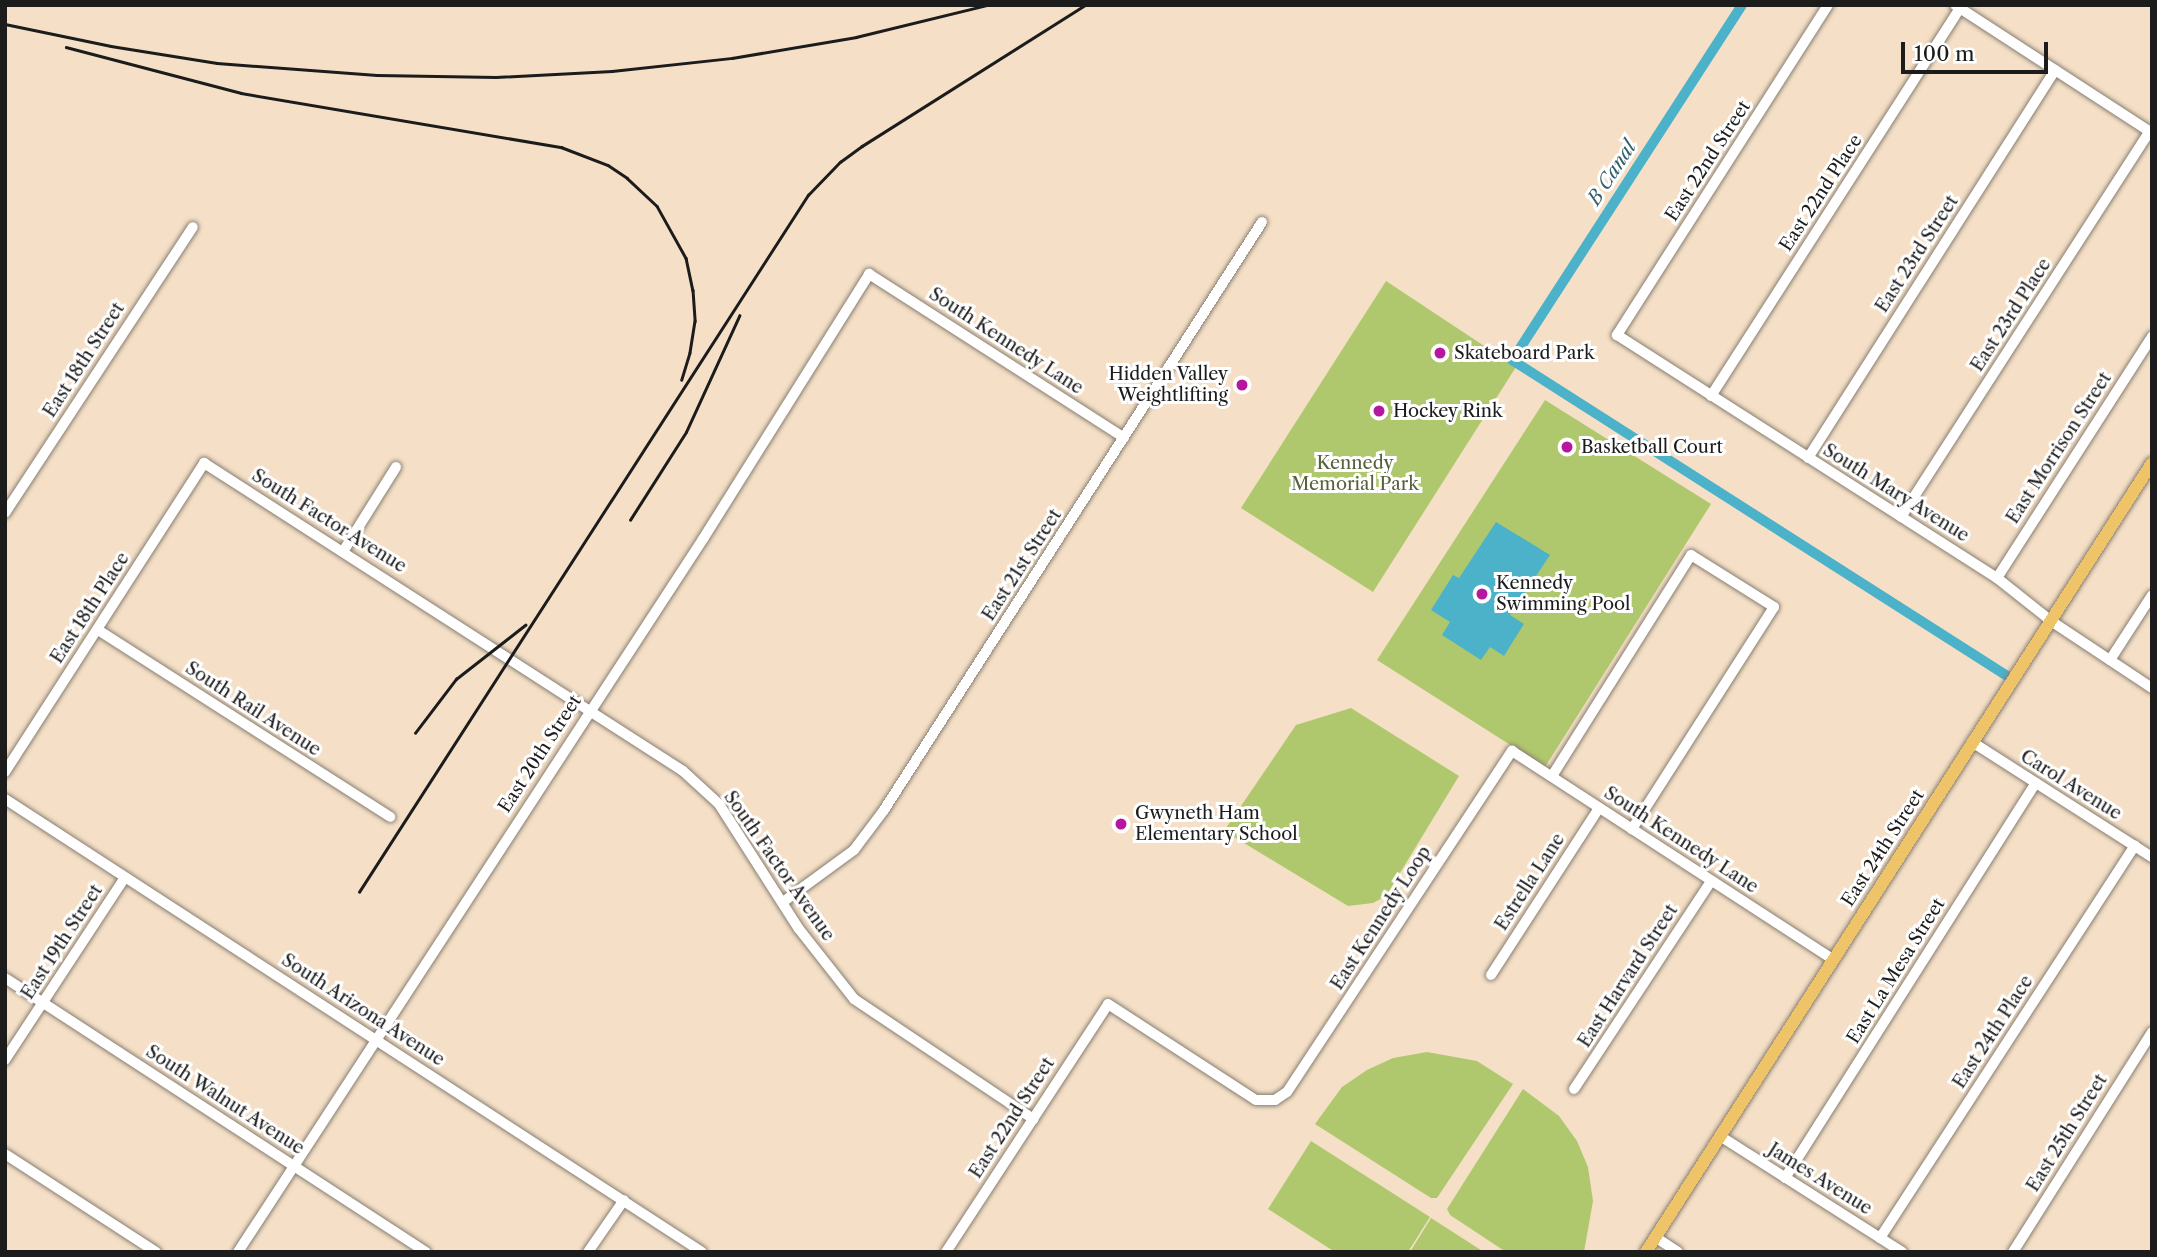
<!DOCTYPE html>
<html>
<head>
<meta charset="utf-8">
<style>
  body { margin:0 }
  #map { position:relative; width:2157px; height:1257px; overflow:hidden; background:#f5e0c7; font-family:"Libre Caslon Text",serif }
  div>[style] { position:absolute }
  .green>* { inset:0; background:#b0c86d }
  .water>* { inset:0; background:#4bb2ca }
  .canal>* { height:10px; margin:-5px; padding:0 5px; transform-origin:5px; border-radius:5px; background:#4bb2ca }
  .roads { filter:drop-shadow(0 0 2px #887e72) drop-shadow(0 0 2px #887e72) }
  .minor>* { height:10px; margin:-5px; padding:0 5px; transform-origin:5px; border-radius:5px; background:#fff }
  .major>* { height:12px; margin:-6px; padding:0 6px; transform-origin:6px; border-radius:6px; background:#efc469 }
  .rail>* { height:2.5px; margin:-1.25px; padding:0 1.25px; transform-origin:1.25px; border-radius:1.25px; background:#1c1c1c }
  .dots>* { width:19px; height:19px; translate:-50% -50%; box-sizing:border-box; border:4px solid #fff; border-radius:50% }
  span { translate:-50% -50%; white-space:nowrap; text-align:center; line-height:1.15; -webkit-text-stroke:6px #fff; paint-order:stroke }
  .street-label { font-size:18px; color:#1c1c1c }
  .poi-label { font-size:18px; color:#1c1c1c }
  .left { translate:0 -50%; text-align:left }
  .right { translate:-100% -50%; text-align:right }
  .park-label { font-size:18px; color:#57613c }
  .water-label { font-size:19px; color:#31606a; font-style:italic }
  .frame { position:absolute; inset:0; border:7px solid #1c1c1c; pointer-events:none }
  .scale { position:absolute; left:1901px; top:42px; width:147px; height:32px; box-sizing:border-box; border:4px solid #1c1c1c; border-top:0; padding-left:9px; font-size:21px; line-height:24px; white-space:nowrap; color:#1c1c1c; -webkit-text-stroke:5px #fff; paint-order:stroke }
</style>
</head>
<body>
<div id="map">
  <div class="green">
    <div style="clip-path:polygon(1386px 281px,1516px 367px,1373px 592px,1241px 508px)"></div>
    <div style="clip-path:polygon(1545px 400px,1711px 504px,1545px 767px,1377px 660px)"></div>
    <div style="clip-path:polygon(1351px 708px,1459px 776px,1386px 896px,1373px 903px,1348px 906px,1224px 831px,1296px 725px)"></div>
    <div style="clip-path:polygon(1427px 1052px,1477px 1061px,1513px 1084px,1437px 1198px,1431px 1198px,1315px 1124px,1342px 1087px,1367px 1070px,1393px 1058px)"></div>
    <div style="clip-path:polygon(1523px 1089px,1559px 1116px,1577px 1141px,1588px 1167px,1593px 1201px,1584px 1252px,1506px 1252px,1450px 1215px,1447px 1209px)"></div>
    <div style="clip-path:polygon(1311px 1141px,1430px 1217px,1408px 1252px,1335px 1252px,1268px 1209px)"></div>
    <div style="clip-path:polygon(1431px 1218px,1484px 1252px,1410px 1252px)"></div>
  </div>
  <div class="water">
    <div style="clip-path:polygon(1496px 522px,1550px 555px,1510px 615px,1524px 624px,1504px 656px,1490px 647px,1481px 660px,1442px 635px,1450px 622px,1431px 610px,1453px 575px,1459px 578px)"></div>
  </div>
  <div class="canal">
    <div style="left:1742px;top:5px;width:423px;rotate:122.9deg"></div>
    <div style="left:1512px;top:360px;width:593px;rotate:32.54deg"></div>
  </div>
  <div class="roads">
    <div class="minor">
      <div style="left:1828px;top:5px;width:392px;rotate:122.6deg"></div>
      <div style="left:1617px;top:335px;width:451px;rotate:32.6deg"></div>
      <div style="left:1997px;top:578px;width:69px;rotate:38.5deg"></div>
      <div style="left:2051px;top:621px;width:121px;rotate:33.6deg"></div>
      <div style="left:1955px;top:5px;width:235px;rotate:33deg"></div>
      <div style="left:1711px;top:396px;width:461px;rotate:-57.3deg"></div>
      <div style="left:1808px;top:458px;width:460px;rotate:-57.5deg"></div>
      <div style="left:5px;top:513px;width:342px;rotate:-56.7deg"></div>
      <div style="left:1901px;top:517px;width:459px;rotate:-57.2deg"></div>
      <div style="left:344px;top:550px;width:98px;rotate:-57.9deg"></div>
      <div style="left:1997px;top:578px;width:287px;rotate:-57.3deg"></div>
      <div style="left:98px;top:630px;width:347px;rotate:32.6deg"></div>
      <div style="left:2110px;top:660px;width:77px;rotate:-57.1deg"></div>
      <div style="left:1972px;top:742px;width:214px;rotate:32.6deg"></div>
      <div style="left:5px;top:772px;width:368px;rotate:-57.2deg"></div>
      <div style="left:204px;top:463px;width:569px;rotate:32.74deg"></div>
      <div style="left:683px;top:771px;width:49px;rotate:42.5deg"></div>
      <div style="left:719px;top:804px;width:148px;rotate:57.4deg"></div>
      <div style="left:799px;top:929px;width:89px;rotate:51.8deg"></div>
      <div style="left:854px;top:999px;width:216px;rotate:33.8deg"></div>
      <div style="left:1552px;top:776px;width:261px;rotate:-57.8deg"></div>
      <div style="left:1691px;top:555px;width:98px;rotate:32.1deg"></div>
      <div style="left:1774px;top:607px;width:264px;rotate:122.6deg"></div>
      <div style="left:5px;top:799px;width:831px;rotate:33.02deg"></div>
      <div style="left:783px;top:902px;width:88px;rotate:-36.2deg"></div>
      <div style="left:854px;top:850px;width:50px;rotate:-53.1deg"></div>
      <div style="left:884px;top:810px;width:699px;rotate:-57.26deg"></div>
      <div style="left:1491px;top:975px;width:199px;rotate:-57.1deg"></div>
      <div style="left:5px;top:978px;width:502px;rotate:33.06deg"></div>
      <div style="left:5px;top:1060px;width:217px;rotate:-56.7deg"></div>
      <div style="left:1574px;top:1089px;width:249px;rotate:-56.6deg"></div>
      <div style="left:1720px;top:1136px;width:216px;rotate:32.5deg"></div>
      <div style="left:5px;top:1154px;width:180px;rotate:33deg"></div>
      <div style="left:1785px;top:1178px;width:468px;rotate:-57.6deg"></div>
      <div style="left:1655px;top:1237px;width:27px;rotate:33deg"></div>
      <div style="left:1880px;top:1238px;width:468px;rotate:-57deg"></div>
      <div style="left:238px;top:1252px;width:851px;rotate:-56.89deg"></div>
      <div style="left:703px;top:539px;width:313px;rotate:-57.9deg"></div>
      <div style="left:869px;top:274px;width:303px;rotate:32.7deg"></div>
      <div style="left:588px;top:1252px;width:63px;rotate:-55.3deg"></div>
      <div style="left:946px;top:1252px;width:296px;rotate:-56.8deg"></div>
      <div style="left:1108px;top:1004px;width:176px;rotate:33deg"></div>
      <div style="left:1256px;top:1100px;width:19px"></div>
      <div style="left:1275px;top:1100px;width:14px;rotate:-34deg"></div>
      <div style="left:1287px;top:1092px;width:409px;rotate:-56.6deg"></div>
      <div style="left:1512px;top:751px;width:382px;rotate:33deg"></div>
      <div style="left:2013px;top:1252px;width:260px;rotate:-57.7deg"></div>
    </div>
    <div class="major">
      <div style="left:1646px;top:1252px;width:937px;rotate:-57.33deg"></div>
    </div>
  </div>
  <div class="rail">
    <div style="left:5px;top:24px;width:108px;rotate:11.7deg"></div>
    <div style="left:111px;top:46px;width:107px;rotate:9.1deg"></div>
    <div style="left:217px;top:63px;width:160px;rotate:4.3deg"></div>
    <div style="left:377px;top:75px;width:119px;rotate:1deg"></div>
    <div style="left:496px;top:77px;width:116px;rotate:-3deg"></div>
    <div style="left:612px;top:71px;width:121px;rotate:-6.2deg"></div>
    <div style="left:732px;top:58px;width:126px;rotate:-9.6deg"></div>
    <div style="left:856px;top:37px;width:135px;rotate:-13.7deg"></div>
    <div style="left:66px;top:47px;width:181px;rotate:14.7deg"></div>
    <div style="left:241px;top:93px;width:325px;rotate:9.6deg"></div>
    <div style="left:561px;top:147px;width:50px;rotate:21deg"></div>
    <div style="left:608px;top:165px;width:23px;rotate:34deg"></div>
    <div style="left:627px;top:178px;width:41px;rotate:43deg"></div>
    <div style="left:657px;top:206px;width:60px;rotate:60.9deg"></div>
    <div style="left:686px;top:258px;width:33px;rotate:78deg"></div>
    <div style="left:693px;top:290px;width:31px;rotate:86deg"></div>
    <div style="left:695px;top:321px;width:32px;rotate:99deg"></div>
    <div style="left:690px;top:353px;width:28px;rotate:107deg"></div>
    <div style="left:630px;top:520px;width:104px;rotate:-57.5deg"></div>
    <div style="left:686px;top:432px;width:128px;rotate:-65.4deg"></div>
    <div style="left:415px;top:733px;width:68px;rotate:-52.8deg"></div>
    <div style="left:456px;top:679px;width:88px;rotate:-38deg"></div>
    <div style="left:359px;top:892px;width:829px;rotate:-57.21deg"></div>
    <div style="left:808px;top:195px;width:46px;rotate:-45.9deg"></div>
    <div style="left:840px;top:162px;width:27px;rotate:-36deg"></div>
    <div style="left:862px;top:146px;width:264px;rotate:-32.3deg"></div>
  </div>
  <div class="dots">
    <div style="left:1440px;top:353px;background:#b5179e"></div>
    <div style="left:1242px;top:385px;background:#b5179e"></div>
    <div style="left:1379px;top:411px;background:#b5179e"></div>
    <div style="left:1567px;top:447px;background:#b5179e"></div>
    <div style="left:1482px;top:594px;background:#b5179e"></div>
    <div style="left:1121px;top:824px;background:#b5179e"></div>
  </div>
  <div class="street-label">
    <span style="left:1708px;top:161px;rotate:-57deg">East 22nd Street</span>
    <span style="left:1821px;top:193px;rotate:-57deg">East 22nd Place</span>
    <span style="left:1917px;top:254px;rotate:-57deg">East 23rd Street</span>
    <span style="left:2011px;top:315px;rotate:-57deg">East 23rd Place</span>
    <span style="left:1006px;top:341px;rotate:33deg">South Kennedy Lane</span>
    <span style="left:84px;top:360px;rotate:-57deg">East 18th Street</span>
    <span style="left:2059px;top:448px;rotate:-57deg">East Morrison Street</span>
    <span style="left:1896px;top:493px;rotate:32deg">South Mary Avenue</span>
    <span style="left:329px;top:521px;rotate:32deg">South Factor Avenue</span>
    <span style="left:1022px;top:565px;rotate:-57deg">East 21st Street</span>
    <span style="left:90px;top:608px;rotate:-57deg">East 18th Place</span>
    <span style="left:253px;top:709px;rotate:33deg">South Rail Avenue</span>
    <span style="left:540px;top:754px;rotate:-57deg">East 20th Street</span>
    <span style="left:2071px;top:785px;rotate:32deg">Carol Avenue</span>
    <span style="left:1681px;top:840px;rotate:33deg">South Kennedy Lane</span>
    <span style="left:1883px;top:848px;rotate:-57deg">East 24th Street</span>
    <span style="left:779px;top:866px;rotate:55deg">South Factor Avenue</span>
    <span style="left:1530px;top:882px;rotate:-57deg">Estrella Lane</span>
    <span style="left:1381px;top:918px;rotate:-57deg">East Kennedy Loop</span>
    <span style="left:62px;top:942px;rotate:-57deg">East 19th Street</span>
    <span style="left:1896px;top:971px;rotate:-58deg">East La Mesa Street</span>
    <span style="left:1628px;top:976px;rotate:-57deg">East Harvard Street</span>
    <span style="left:363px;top:1010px;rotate:33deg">South Arizona Avenue</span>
    <span style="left:1993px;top:1032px;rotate:-57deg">East 24th Place</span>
    <span style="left:225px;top:1100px;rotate:33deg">South Walnut Avenue</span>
    <span style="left:1012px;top:1118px;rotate:-57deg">East 22nd Street</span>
    <span style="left:2067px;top:1133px;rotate:-58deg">East 25th Street</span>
    <span style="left:1820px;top:1179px;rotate:32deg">James Avenue</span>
  </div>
  <div class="poi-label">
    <span class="left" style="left:1454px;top:353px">Skateboard Park</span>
    <span class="right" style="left:1228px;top:385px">Hidden Valley<br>Weightlifting</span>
    <span class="left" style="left:1393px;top:411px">Hockey Rink</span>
    <span class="left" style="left:1581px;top:447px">Basketball Court</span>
    <span class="left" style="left:1496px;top:594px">Kennedy<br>Swimming Pool</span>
    <span class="left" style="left:1135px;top:824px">Gwyneth Ham<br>Elementary School</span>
  </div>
  <div class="park-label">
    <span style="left:1355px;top:474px">Kennedy<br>Memorial Park</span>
  </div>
  <div class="water-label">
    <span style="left:1612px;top:173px;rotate:-57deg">B Canal</span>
  </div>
  <div class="frame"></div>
  <div class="scale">100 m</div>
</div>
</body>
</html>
